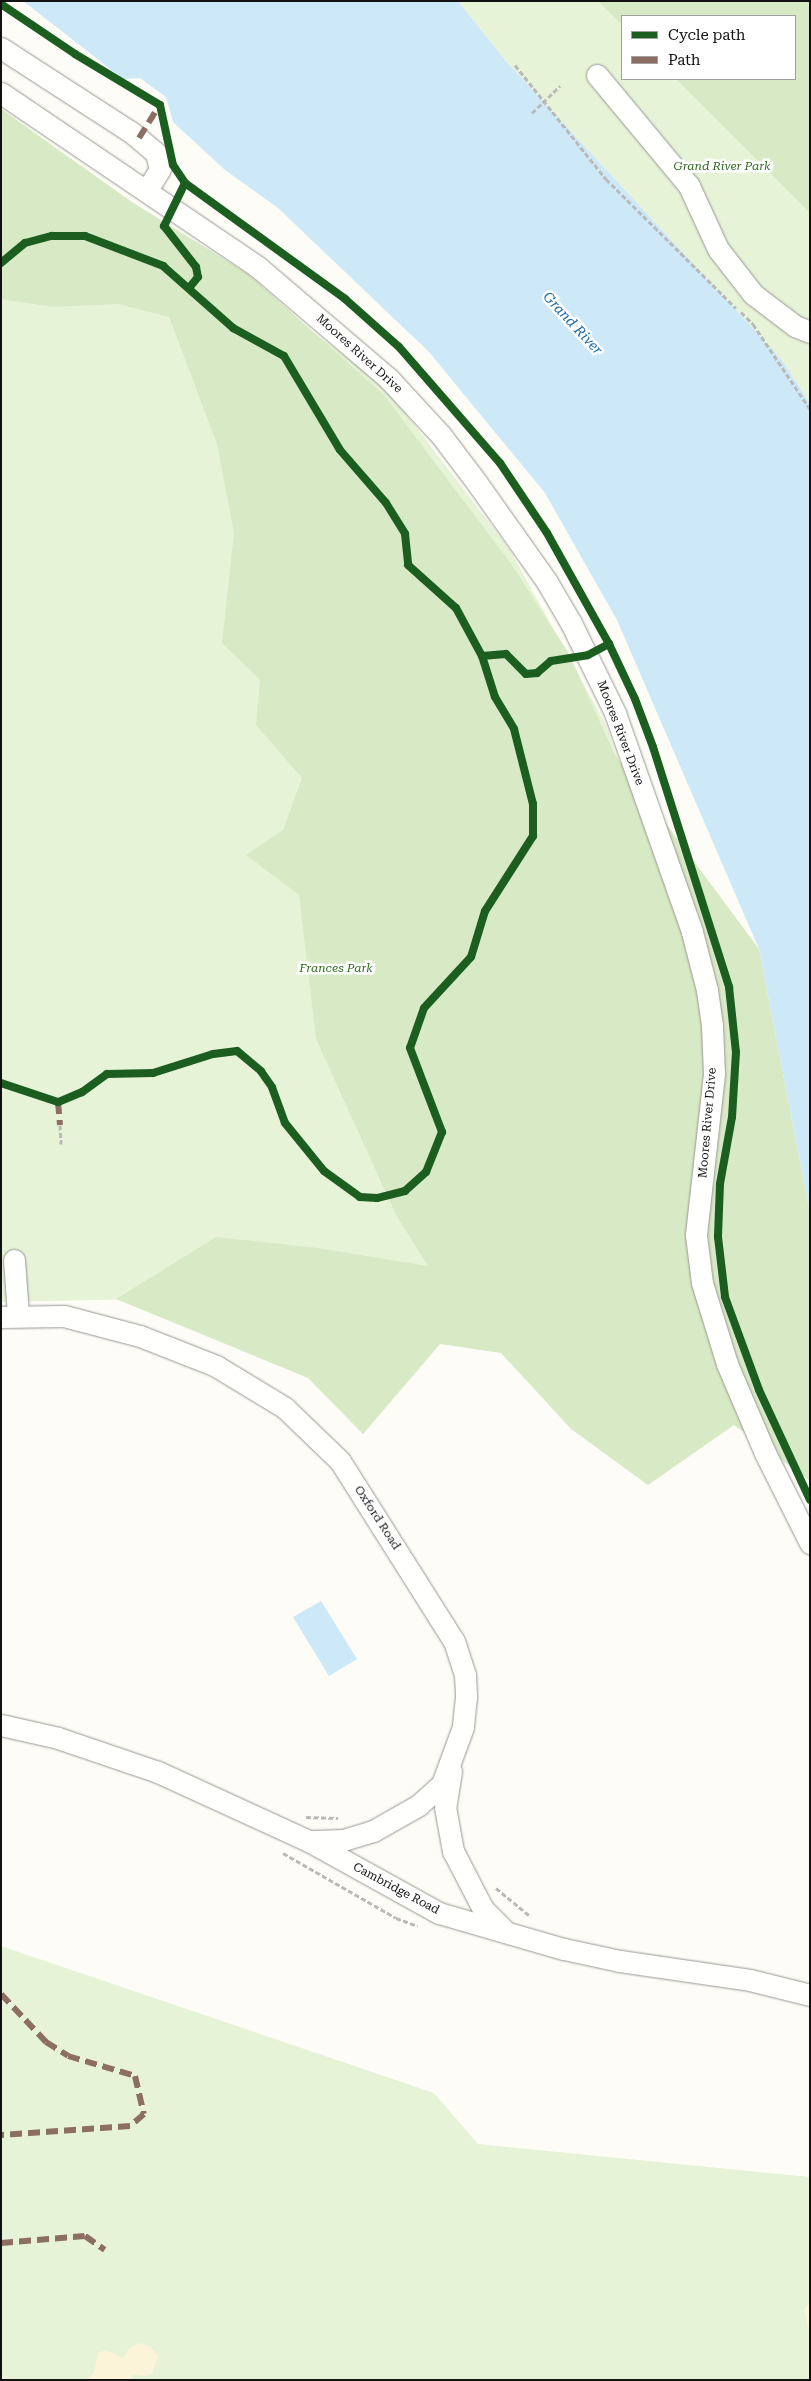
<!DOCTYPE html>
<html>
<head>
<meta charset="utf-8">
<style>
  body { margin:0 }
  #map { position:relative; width:811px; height:2381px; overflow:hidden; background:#fdfcf7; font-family:"Roboto Serif",serif }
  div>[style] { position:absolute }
  .green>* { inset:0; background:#e7f3d7 }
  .forest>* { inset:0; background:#d8eac5 }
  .sand>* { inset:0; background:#fcf4d9 }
  .water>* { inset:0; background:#cde8f7 }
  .path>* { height:3px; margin-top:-1.5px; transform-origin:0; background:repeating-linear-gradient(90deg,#b9b9b8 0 5px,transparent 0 7.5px) }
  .roads { filter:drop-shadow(0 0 1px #979795) drop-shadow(0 0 1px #979795) }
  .minor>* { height:21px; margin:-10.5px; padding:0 10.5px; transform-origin:10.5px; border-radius:10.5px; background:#fffffe }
  .quiet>* { height:6px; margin-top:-3px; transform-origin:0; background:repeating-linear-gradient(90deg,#8d6e63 0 12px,transparent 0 18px) }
  .cycleway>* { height:8px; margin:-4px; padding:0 4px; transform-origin:4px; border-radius:4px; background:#1b5e20 }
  span { translate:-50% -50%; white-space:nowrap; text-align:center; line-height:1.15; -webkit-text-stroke:5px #fff; paint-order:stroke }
  .park-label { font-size:12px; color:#2f6b1f; font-style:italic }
  .street-label { font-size:12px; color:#111 }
  .water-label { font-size:14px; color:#1768a6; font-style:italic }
  .frame { position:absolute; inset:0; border:2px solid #111; pointer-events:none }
  .legend { position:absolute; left:621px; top:15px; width:175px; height:65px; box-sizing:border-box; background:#fff; border:1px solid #a0a0a0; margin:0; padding:6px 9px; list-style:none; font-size:15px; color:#111 }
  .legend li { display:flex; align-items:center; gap:10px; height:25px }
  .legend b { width:25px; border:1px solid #a0a0a0 }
</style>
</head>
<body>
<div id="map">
  <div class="green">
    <div style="clip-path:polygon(evenodd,458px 1px,793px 1px,810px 15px,810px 403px,781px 359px,505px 60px,458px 1px,622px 16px,795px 16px,795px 79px,622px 79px,622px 16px)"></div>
    <div style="clip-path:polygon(1px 129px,221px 264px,384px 385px,510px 550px,605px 723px,633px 802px,691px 1288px,1px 1302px)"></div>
    <div style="clip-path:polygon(1px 1946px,434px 2093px,478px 2144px,810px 2177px,810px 2380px,1px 2380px)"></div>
  </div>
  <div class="forest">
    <div style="clip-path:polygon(598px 1px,810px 1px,810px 213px,676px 79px,795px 79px,795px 16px,622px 16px,622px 25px)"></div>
    <div style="clip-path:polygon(1px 109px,132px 202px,248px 274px,384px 395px,512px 565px,568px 652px,615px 755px,759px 949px,810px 1213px,810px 1481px,734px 1425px,648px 1485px,571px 1429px,501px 1353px,440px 1344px,363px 1434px,308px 1378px,116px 1299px,216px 1237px,318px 1248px,428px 1266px,396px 1215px,316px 1039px,299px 895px,246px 855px,283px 830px,302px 778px,256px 725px,260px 680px,222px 643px,234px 533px,217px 444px,169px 317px,118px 304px,53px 307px,1px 299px)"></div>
  </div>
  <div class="sand">
    <div style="clip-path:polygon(810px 2302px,810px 2333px,804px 2310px)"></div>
    <div style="clip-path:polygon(141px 2343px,151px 2347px,158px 2356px,152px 2373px,146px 2376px,133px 2374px,130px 2380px,87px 2380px,94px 2373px,98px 2353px,106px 2350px,123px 2358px,130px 2347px)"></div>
  </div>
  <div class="water">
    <div style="clip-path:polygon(23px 1px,458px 1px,505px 60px,781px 359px,810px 403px,810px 1213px,759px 949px,617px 620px,545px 493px,429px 352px,278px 208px,225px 170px,173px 122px,166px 97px,140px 78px,123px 79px)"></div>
    <div style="clip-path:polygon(321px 1601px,357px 1659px,329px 1676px,293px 1617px)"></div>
  </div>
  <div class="path">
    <div style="left:515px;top:65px;width:146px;rotate:51.4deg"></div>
    <div style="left:606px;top:179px;width:183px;rotate:44.8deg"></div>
    <div style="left:532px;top:113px;width:39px;rotate:-44deg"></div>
    <div style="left:741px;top:312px;width:17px;rotate:45deg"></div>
    <div style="left:753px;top:324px;width:102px;rotate:56.2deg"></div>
    <div style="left:60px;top:1125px;width:19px;rotate:87deg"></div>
    <div style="left:306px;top:1817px;width:32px;rotate:2deg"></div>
    <div style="left:283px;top:1853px;width:130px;rotate:29.9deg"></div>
    <div style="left:396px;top:1918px;width:23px;rotate:20deg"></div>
    <div style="left:496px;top:1888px;width:45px;rotate:39.6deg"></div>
  </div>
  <div class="roads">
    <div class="minor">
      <div style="left:1px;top:48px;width:155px;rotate:32.9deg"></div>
      <div style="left:131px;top:132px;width:33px;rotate:40deg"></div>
      <div style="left:156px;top:153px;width:16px;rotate:76deg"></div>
      <div style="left:160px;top:169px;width:25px;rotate:122deg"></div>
      <div style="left:597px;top:75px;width:144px;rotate:50.3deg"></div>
      <div style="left:689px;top:186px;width:69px;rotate:65.3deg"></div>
      <div style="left:718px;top:249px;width:57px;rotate:52.1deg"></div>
      <div style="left:753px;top:294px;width:53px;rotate:37.3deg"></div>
      <div style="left:795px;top:326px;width:16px;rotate:22deg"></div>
      <div style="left:1px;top:93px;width:310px;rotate:34.1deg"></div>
      <div style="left:258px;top:267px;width:172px;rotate:40.5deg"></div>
      <div style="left:389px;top:379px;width:75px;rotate:47.2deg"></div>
      <div style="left:440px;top:434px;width:61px;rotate:52.9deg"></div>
      <div style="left:477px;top:483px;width:121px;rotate:54.7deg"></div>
      <div style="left:547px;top:582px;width:48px;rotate:59.7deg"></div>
      <div style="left:571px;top:623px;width:100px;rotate:63.9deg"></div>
      <div style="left:615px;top:713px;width:232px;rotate:70.6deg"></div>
      <div style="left:692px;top:932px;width:60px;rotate:75.5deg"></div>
      <div style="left:707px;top:990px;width:35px;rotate:82deg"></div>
      <div style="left:712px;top:1025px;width:49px;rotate:87.7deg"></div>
      <div style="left:714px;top:1074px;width:162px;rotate:96.4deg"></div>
      <div style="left:696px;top:1235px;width:48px;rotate:82.9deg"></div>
      <div style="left:702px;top:1283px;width:85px;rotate:72.8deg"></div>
      <div style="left:727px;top:1364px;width:97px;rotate:66.9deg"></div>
      <div style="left:765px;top:1453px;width:101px;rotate:63.4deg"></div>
      <div style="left:14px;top:1260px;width:55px;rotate:85.8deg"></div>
      <div style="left:1px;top:1317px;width:63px;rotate:-0.9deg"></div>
      <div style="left:64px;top:1316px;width:79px;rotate:14.7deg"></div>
      <div style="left:140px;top:1336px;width:82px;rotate:21.5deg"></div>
      <div style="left:216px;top:1366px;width:81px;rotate:31.3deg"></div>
      <div style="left:285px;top:1408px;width:76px;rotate:43.9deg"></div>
      <div style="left:340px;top:1461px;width:213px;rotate:57.7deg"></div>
      <div style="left:454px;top:1641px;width:36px;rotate:72deg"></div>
      <div style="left:465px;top:1675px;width:22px;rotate:87deg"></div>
      <div style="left:466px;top:1697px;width:30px;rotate:96deg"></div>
      <div style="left:463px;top:1727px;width:61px;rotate:110.2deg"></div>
      <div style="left:442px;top:1784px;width:31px;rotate:138deg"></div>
      <div style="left:419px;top:1805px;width:53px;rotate:150.5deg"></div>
      <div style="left:373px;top:1831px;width:31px;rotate:163deg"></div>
      <div style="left:343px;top:1840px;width:34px;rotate:178deg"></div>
      <div style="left:1px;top:1725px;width:58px;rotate:12.8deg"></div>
      <div style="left:58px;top:1738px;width:106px;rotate:18.8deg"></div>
      <div style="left:158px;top:1772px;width:166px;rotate:24.6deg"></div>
      <div style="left:309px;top:1841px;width:149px;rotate:29deg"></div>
      <div style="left:439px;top:1913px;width:130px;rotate:16.1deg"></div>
      <div style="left:564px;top:1949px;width:57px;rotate:12.1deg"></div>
      <div style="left:620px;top:1961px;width:131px;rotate:8.3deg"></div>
      <div style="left:750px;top:1980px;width:62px;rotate:14deg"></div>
      <div style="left:451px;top:1771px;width:36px;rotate:99deg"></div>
      <div style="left:445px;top:1807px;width:45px;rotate:79.7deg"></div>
      <div style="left:453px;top:1851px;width:65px;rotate:62.7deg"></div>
      <div style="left:483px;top:1909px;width:33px;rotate:45deg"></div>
    </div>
  </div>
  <div class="quiet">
    <div style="left:139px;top:138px;width:39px;rotate:-58deg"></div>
    <div style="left:58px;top:1102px;width:23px;rotate:85deg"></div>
    <div style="left:1px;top:1994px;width:66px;rotate:46.8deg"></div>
    <div style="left:46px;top:2042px;width:26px;rotate:32deg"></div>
    <div style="left:68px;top:2056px;width:70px;rotate:16.6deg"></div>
    <div style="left:135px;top:2076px;width:39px;rotate:77deg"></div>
    <div style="left:144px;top:2114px;width:18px;rotate:139deg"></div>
    <div style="left:130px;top:2126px;width:129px;rotate:176deg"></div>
    <div style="left:1px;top:2243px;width:84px;rotate:-4.8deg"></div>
    <div style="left:85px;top:2236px;width:24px;rotate:35deg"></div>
  </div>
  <div class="cycleway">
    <div style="left:1px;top:4px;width:89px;rotate:34deg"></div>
    <div style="left:75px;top:54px;width:99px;rotate:31deg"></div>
    <div style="left:160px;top:105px;width:61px;rotate:77.8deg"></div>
    <div style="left:173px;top:165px;width:22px;rotate:56deg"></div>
    <div style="left:185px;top:183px;width:198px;rotate:35.9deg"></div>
    <div style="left:345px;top:299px;width:72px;rotate:41.6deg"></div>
    <div style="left:399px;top:347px;width:154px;rotate:49deg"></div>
    <div style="left:500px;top:463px;width:84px;rotate:56.1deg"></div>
    <div style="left:547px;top:533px;width:127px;rotate:60.8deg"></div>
    <div style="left:609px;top:644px;width:61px;rotate:64.7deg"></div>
    <div style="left:635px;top:699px;width:51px;rotate:69.4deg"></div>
    <div style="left:653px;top:747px;width:252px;rotate:72.4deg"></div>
    <div style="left:729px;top:987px;width:65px;rotate:83.9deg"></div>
    <div style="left:736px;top:1052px;width:65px;rotate:93.5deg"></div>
    <div style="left:732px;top:1117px;width:68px;rotate:100.2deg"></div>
    <div style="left:720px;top:1184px;width:53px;rotate:92.2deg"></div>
    <div style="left:718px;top:1237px;width:60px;rotate:83.3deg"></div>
    <div style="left:725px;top:1297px;width:99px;rotate:69.9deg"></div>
    <div style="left:759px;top:1390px;width:121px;rotate:65.1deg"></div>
    <div style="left:185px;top:183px;width:48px;rotate:116deg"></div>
    <div style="left:164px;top:226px;width:52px;rotate:52deg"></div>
    <div style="left:196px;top:267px;width:10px;rotate:79deg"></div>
    <div style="left:198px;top:277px;width:13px;rotate:129deg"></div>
    <div style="left:1px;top:263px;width:31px;rotate:-40deg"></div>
    <div style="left:25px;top:243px;width:28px;rotate:-15deg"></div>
    <div style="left:52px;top:236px;width:33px"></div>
    <div style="left:85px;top:236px;width:84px;rotate:21deg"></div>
    <div style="left:163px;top:266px;width:94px;rotate:41.5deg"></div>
    <div style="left:233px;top:328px;width:58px;rotate:28.8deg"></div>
    <div style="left:284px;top:356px;width:109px;rotate:59.2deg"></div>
    <div style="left:340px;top:450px;width:70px;rotate:49deg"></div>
    <div style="left:386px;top:503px;width:36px;rotate:58deg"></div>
    <div style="left:405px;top:534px;width:31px;rotate:84deg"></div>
    <div style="left:408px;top:565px;width:64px;rotate:41.9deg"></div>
    <div style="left:456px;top:608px;width:55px;rotate:61.6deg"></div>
    <div style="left:482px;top:656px;width:43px;rotate:72.4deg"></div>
    <div style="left:495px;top:697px;width:37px;rotate:59deg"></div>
    <div style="left:514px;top:729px;width:77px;rotate:75.8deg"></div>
    <div style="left:533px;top:804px;width:32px;rotate:90deg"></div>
    <div style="left:533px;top:836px;width:89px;rotate:122.6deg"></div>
    <div style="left:485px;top:911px;width:48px;rotate:106.9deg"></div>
    <div style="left:471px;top:957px;width:69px;rotate:132.7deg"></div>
    <div style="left:424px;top:1008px;width:42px;rotate:109.3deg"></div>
    <div style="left:410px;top:1048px;width:90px;rotate:69.1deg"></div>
    <div style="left:442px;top:1132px;width:43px;rotate:111.8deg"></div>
    <div style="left:426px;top:1172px;width:28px;rotate:138deg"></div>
    <div style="left:405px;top:1191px;width:29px;rotate:166deg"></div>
    <div style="left:377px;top:1198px;width:17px;rotate:-177deg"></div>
    <div style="left:360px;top:1197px;width:44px;rotate:-144.2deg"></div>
    <div style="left:324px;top:1171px;width:62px;rotate:-129.1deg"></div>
    <div style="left:285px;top:1123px;width:38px;rotate:-110deg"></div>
    <div style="left:272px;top:1087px;width:19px;rotate:-125deg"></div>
    <div style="left:261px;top:1071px;width:31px;rotate:-140deg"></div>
    <div style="left:237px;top:1051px;width:24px;rotate:173deg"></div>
    <div style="left:213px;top:1054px;width:63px;rotate:162.4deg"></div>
    <div style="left:153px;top:1073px;width:46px;rotate:178.8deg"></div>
    <div style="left:107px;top:1074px;width:31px;rotate:144deg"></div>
    <div style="left:82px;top:1092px;width:26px;rotate:157deg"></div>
    <div style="left:58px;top:1102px;width:60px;rotate:-161.6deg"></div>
    <div style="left:482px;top:656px;width:24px;rotate:-5deg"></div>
    <div style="left:506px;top:654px;width:28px;rotate:45deg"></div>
    <div style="left:526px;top:674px;width:11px;rotate:-5deg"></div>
    <div style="left:537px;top:673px;width:18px;rotate:-41deg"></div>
    <div style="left:551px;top:661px;width:37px;rotate:-9deg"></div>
    <div style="left:588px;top:655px;width:24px;rotate:-28deg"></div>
  </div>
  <div class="park-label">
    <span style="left:722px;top:167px">Grand River Park</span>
    <span style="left:336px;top:969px">Frances Park</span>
  </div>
  <div class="street-label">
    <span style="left:359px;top:354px;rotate:42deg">Moores River Drive</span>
    <span style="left:620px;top:733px;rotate:69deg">Moores River Drive</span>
    <span style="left:708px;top:1123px;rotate:-85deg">Moores River Drive</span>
    <span style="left:377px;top:1518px;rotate:57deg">Oxford Road</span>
    <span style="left:396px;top:1889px;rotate:28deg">Cambridge Road</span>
  </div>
  <div class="water-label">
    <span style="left:573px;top:323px;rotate:47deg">Grand River</span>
  </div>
  <div class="frame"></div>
  <ul class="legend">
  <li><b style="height:6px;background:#1b5e20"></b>Cycle path</li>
  <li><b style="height:6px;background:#8d6e63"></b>Path</li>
  </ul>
</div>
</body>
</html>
